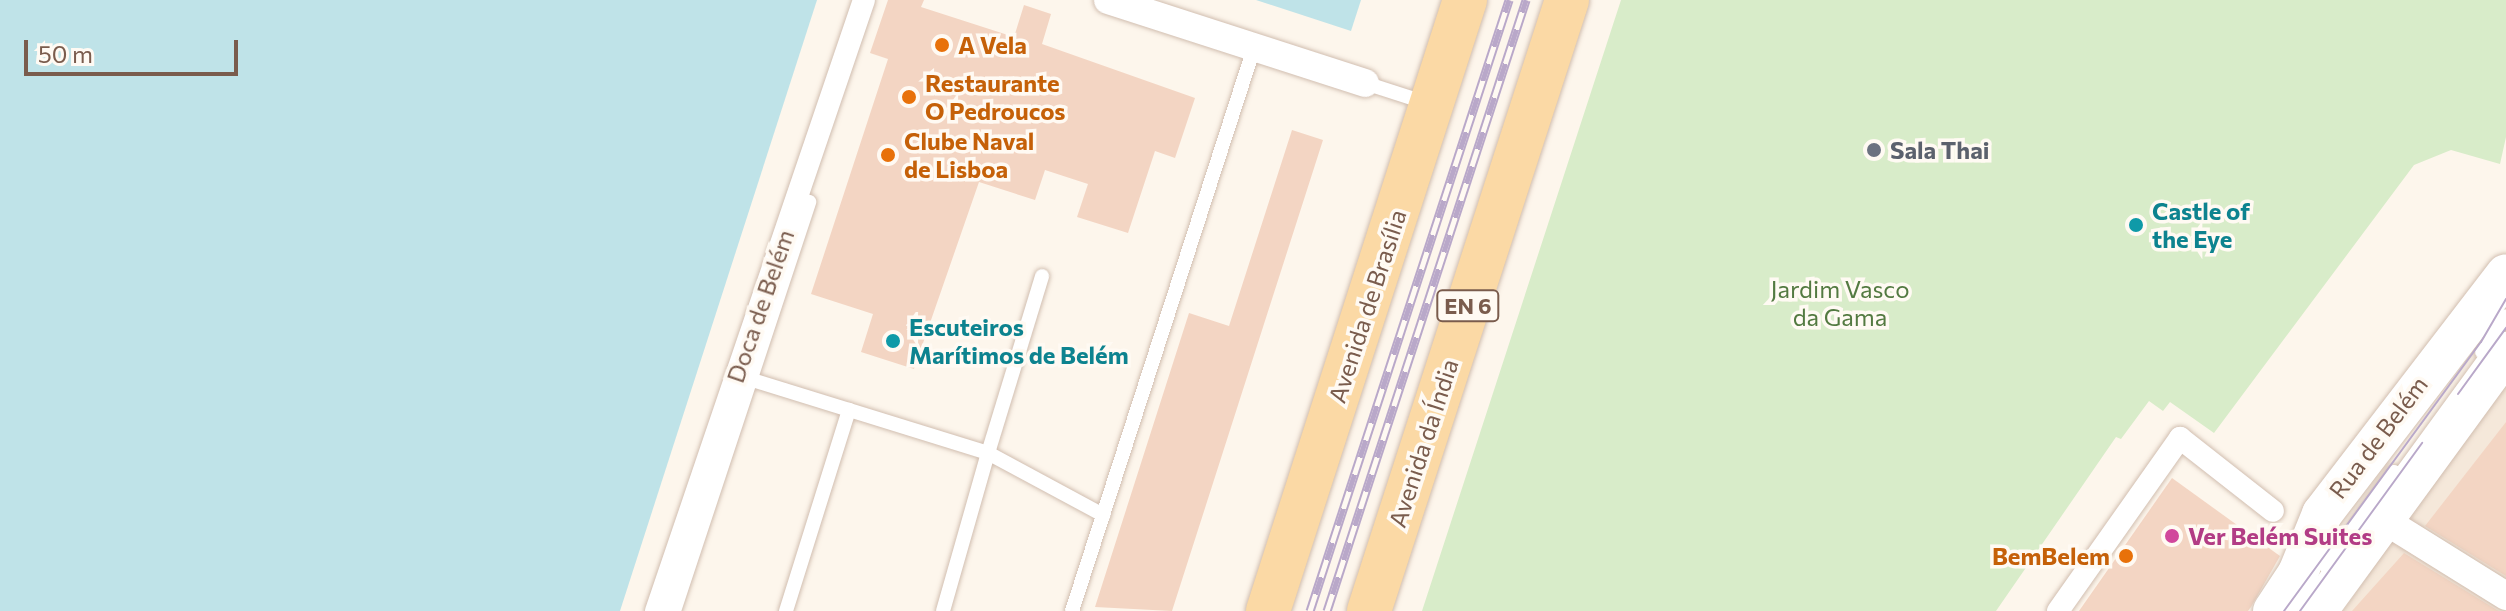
<!DOCTYPE html>
<html>
<head>
<meta charset="utf-8">
<style>
  body { margin:0 }
  #map { position:relative; width:2506px; height:611px; overflow:hidden; background:#fdf6ec; font-family:Commissioner,sans-serif }
  div>[style] { position:absolute }
  .residential>* { inset:0; background:#f5e8da }
  .green>* { inset:0; background:#d8ecc9 }
  .water>* { inset:0; background:#bfe3e8 }
  .building>* { inset:0; background:#f3d5c3 }
  .roads { filter:drop-shadow(0 0 2px #d1beb0) drop-shadow(0 0 2px #d1beb0) }
  .service>* { height:14px; margin:-7px; padding:0 7px; transform-origin:7px; border-radius:7px; background:#fff }
  .pedestrian>* { height:22px; margin:-11px; padding:0 11px; transform-origin:11px; border-radius:11px; background:#fff }
  .minor>* { height:28px; margin:-14px; padding:0 14px; transform-origin:14px; border-radius:14px; background:#fff }
  .secondary>* { height:40px; margin:-20px; padding:0 20px; transform-origin:20px; border-radius:20px; background:#fff }
  .primary>* { height:44px; margin:-22px; padding:0 22px; transform-origin:22px; border-radius:22px; background:#fbd9a5 }
  .tram>* { height:2px; margin:-1px; padding:0 1px; transform-origin:1px; border-radius:1px; background:#b9a8c9 }
  .rail>* { height:9px; margin-top:-4.5px; transform-origin:0; background:repeating-linear-gradient(90deg,#fffaf3 0 18px,#b9a8c9 0 36px); box-sizing:border-box; border-block:2px solid #b9a8c9 }
  .dots>* { width:22px; height:22px; translate:-50% -50%; box-sizing:border-box; border:4px solid #fffaf3; border-radius:50% }
  span { translate:-50% -50%; white-space:nowrap; text-align:center; line-height:1.15; -webkit-text-stroke:7px #fffaf3; paint-order:stroke }
  .shield-label span { padding:2px 6px; background:#fffaf3; border:2px solid; border-radius:6px; -webkit-text-stroke-width:0 }
  .shield-label { font-size:22px; color:#7a5c4d; font-weight:700 }
  .food-label { font-size:24px; color:#c56008; font-weight:700 }
  .left { translate:0 -50%; text-align:left }
  .right { translate:-100% -50%; text-align:right }
  .worship-label { font-size:24px; color:#5b616d; font-weight:700 }
  .culture-label { font-size:24px; color:#0d838f; font-weight:700 }
  .park-label { font-size:24px; color:#537a41 }
  .street-label { font-size:24px; color:#7a5c4d }
  .hotel-label { font-size:24px; color:#b23c85; font-weight:700 }
  .scale { position:absolute; left:24px; top:40px; width:214px; height:36px; box-sizing:border-box; border:4px solid #7a5c4d; border-top:0; padding-left:10px; font-size:24px; line-height:28px; white-space:nowrap; color:#7a5c4d; -webkit-text-stroke:6px #fffaf3; paint-order:stroke }
</style>
</head>
<body>
<div id="map">
  <div class="residential">
    <div style="clip-path:polygon(2506px 378px,2506px 611px,2343px 611px)"></div>
  </div>
  <div class="green">
    <div style="clip-path:polygon(1621px 0,2506px 0,2506px 137px,2500px 164px,2451px 150px,2414px 165px,2214px 433px,2170px 402px,2163px 411px,2149px 401px,2121px 439px,2116px 437px,1996px 611px,1422px 611px)"></div>
  </div>
  <div class="water">
    <div style="clip-path:polygon(0 0,817px 0,620px 611px,0 611px)"></div>
    <div style="clip-path:polygon(1256px 0,1361px 0,1351px 31px)"></div>
  </div>
  <div class="building">
    <div style="clip-path:polygon(888px 0,924px 0,921px 7px,1014px 37px,1024px 5px,1051px 14px,1042px 44px,1195px 98px,1175px 158px,1155px 151px,1128px 233px,1077px 217px,1088px 184px,1045px 170px,1035px 200px,979px 182px,914px 369px,861px 352px,873px 314px,811px 294px,888px 59px,870px 53px)"></div>
    <div style="clip-path:polygon(1292px 130px,1323px 140px,1172px 611px,1095px 607px,1189px 313px,1229px 326px)"></div>
    <div style="clip-path:polygon(2506px 422px,2506px 576px,2425px 526px)"></div>
    <div style="clip-path:polygon(2172px 478px,2280px 556px,2251px 607px,2248px 611px,2079px 611px)"></div>
    <div style="clip-path:polygon(2404px 553px,2497px 610px,2499px 611px,2352px 611px)"></div>
  </div>
  <div class="roads">
    <div class="service">
      <div style="left:1365px;top:83px;width:65px;rotate:17.9deg"></div>
      <div style="left:2482px;top:352px;width:43px;rotate:-56.3deg"></div>
      <div style="left:749px;top:379px;width:250px;rotate:17.2deg"></div>
      <div style="left:988px;top:453px;width:185px;rotate:-73deg"></div>
      <div style="left:2326px;top:566px;width:116px;rotate:-54.1deg"></div>
      <div style="left:674px;top:611px;width:431px;rotate:-71.7deg"></div>
      <div style="left:786px;top:611px;width:211px;rotate:-72.6deg"></div>
      <div style="left:943px;top:611px;width:164px;rotate:-74.1deg"></div>
      <div style="left:988px;top:453px;width:131px;rotate:28.3deg"></div>
      <div style="left:1072px;top:611px;width:592px;rotate:-72.09deg"></div>
    </div>
    <div class="pedestrian">
      <div style="left:656px;top:611px;width:645px;rotate:-71.2deg"></div>
      <div style="left:2058px;top:611px;width:212px;rotate:-54.8deg"></div>
      <div style="left:2180px;top:438px;width:118px;rotate:38.1deg"></div>
    </div>
    <div class="minor">
      <div style="left:1108px;top:0;width:270px;rotate:17.9deg"></div>
      <div style="left:2384px;top:520px;width:144px;rotate:31.9deg"></div>
    </div>
    <div class="secondary">
      <div style="left:2273px;top:611px;width:45px;rotate:-56.7deg"></div>
      <div style="left:2298px;top:573px;width:64px;rotate:-67.9deg"></div>
      <div style="left:2322px;top:514px;width:302px;rotate:-52.5deg"></div>
      <div style="left:2317px;top:611px;width:321px;rotate:-53.9deg"></div>
    </div>
    <div class="primary">
      <div style="left:1268px;top:611px;width:642px;rotate:-72.13deg"></div>
      <div style="left:1369px;top:611px;width:642px;rotate:-72.04deg"></div>
    </div>
  </div>
  <div class="tram">
    <div style="left:2458px;top:394px;width:82px;rotate:-54deg"></div>
    <div style="left:2284px;top:611px;width:333px;rotate:-53.8deg"></div>
    <div style="left:2481px;top:342px;width:50px;rotate:-59.8deg"></div>
    <div style="left:2300px;top:611px;width:208px;rotate:-54deg"></div>
  </div>
  <div class="rail">
    <div style="left:1310px;top:611px;width:643px;rotate:-71.96deg"></div>
    <div style="left:1327px;top:611px;width:643px;rotate:-71.96deg"></div>
  </div>
  <div class="dots">
    <div style="left:942px;top:45px;background:#e8710a"></div>
    <div style="left:909px;top:97px;background:#e8710a"></div>
    <div style="left:1874px;top:150px;background:#6b7280"></div>
    <div style="left:888px;top:155px;background:#e8710a"></div>
    <div style="left:2136px;top:225px;background:#0f9aa8"></div>
    <div style="left:893px;top:341px;background:#0f9aa8"></div>
    <div style="left:2172px;top:536px;background:#d1479c"></div>
    <div style="left:2126px;top:556px;background:#e8710a"></div>
  </div>
  <div class="shield-label">
    <span style="left:1468px;top:306px">EN 6</span>
  </div>
  <div class="food-label">
    <span class="left" style="left:958px;top:45px">A Vela</span>
    <span class="left" style="left:925px;top:97px">Restaurante<br>O Pedroucos</span>
    <span class="left" style="left:904px;top:155px">Clube Naval<br>de Lisboa</span>
    <span class="right" style="left:2110px;top:556px">BemBelem</span>
  </div>
  <div class="worship-label">
    <span class="left" style="left:1890px;top:150px">Sala Thai</span>
  </div>
  <div class="culture-label">
    <span class="left" style="left:2152px;top:225px">Castle of<br>the Eye</span>
    <span class="left" style="left:909px;top:341px">Escuteiros<br>Marítimos de Belém</span>
  </div>
  <div class="park-label">
    <span style="left:1840px;top:303px">Jardim Vasco<br>da Gama</span>
  </div>
  <div class="street-label">
    <span style="left:760px;top:306px;rotate:-71deg">Doca de Belém</span>
    <span style="left:1367px;top:306px;rotate:-72deg">Avenida de Brasília</span>
    <span style="left:2378px;top:437px;rotate:-53deg">Rua de Belém</span>
    <span style="left:1423px;top:443px;rotate:-72deg">Avenida da Índia</span>
  </div>
  <div class="hotel-label">
    <span class="left" style="left:2188px;top:536px">Ver Belém Suites</span>
  </div>
  <div class="scale">50 m</div>
</div>
</body>
</html>
